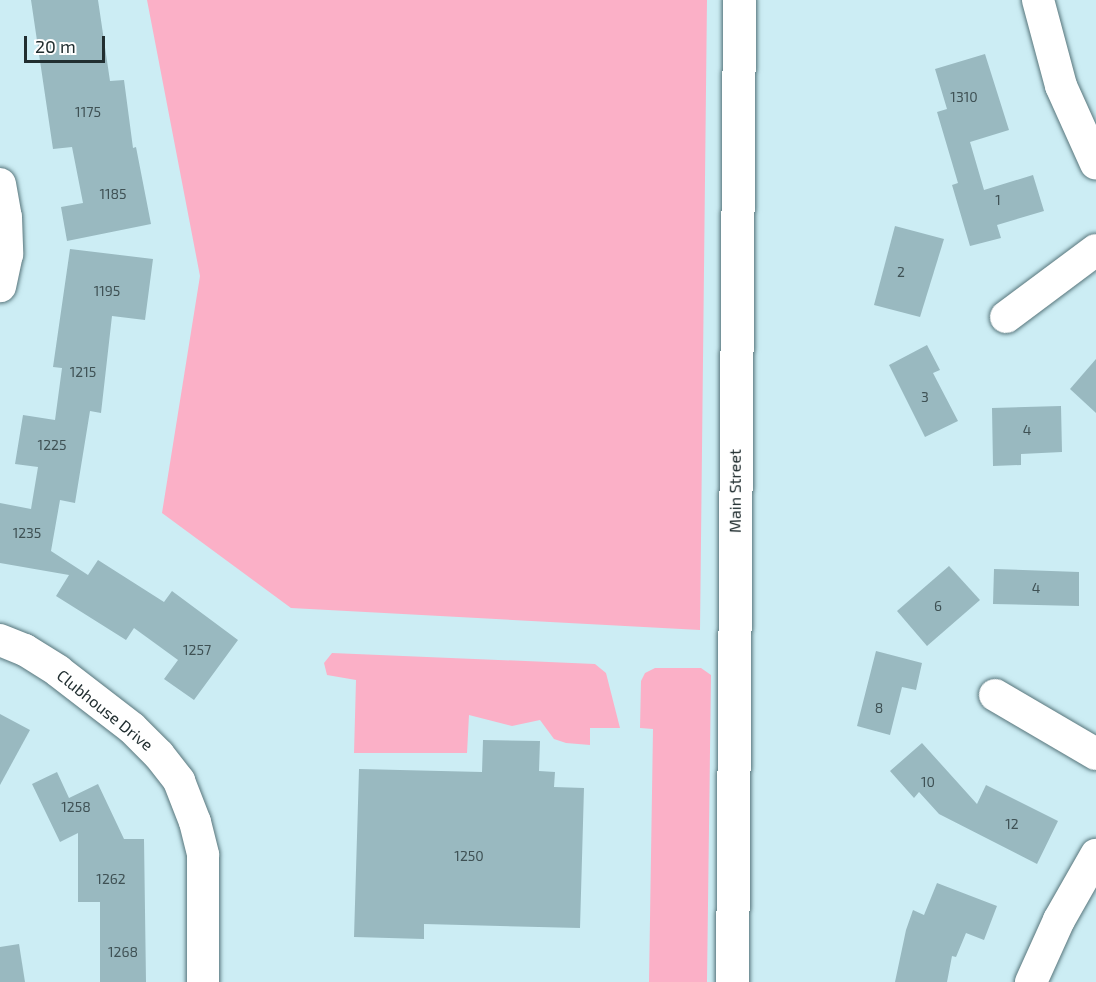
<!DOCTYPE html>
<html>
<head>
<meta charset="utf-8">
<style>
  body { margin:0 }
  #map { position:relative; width:1096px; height:982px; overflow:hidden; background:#ccedf4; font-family:"Exo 2",sans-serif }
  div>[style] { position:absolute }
  .green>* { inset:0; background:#fbb0c7 }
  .building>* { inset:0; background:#99b9c0 }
  .roads { filter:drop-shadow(0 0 2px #57757b) drop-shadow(0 0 2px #57757b) }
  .street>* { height:32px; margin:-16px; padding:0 16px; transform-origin:16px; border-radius:16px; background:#fff }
  .secondary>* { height:33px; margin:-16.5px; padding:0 16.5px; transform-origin:16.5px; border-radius:16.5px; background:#fff }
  span { translate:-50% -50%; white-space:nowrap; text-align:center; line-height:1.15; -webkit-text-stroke:5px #fff; paint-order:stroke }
  .number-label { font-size:14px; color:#3f5154 }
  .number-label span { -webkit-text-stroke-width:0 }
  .street-label { font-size:16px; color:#212e30 }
  .scale { position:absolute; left:24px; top:36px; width:81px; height:27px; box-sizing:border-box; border:3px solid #212e30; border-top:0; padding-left:8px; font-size:18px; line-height:21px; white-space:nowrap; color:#212e30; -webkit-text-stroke:4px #fff; paint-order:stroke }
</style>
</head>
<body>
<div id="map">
  <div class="green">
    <div style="clip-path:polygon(147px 0,707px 0,700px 630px,291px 608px,162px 513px,200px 276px)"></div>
    <div style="clip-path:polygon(332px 653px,595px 664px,606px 673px,620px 728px,590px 728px,590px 745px,566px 743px,554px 739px,540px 720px,512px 726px,469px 715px,467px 753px,354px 753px,356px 680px,327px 675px,324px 663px)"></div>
    <div style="clip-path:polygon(655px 668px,701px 668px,711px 675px,707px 982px,649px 982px,653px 729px,640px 728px,641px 681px,645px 673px)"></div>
  </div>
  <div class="building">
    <div style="clip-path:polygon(31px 0,98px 0,110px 81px,124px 80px,133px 148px,136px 147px,151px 224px,67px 241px,61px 207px,83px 203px,72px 147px,53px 149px)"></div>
    <div style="clip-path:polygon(985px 54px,1009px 130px,970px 142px,984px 190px,1033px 175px,1044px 211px,997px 225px,1001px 238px,970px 246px,952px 185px,958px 183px,937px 112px,947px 109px,935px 69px)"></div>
    <div style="clip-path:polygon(895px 226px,944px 239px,920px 317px,874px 305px)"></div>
    <div style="clip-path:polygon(70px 249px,153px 259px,145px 320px,112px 316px,101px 413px,90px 411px,75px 503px,60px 500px,51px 551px,88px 575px,98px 560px,164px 602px,172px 591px,238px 640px,194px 700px,164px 679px,178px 660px,134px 628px,126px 640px,56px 596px,69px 575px,0 563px,0 503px,31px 509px,38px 467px,15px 464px,23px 415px,55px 420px,62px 368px,53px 367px)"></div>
    <div style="clip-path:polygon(927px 345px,940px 370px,933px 373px,958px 421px,925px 437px,889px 365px)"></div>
    <div style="clip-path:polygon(1096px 359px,1096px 413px,1070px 389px)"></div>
    <div style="clip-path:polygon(1061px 406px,1062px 452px,1021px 454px,1021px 465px,993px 466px,992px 408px)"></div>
    <div style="clip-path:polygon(949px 566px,980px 600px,927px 646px,897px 611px)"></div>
    <div style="clip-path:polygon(994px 569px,1079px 572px,1079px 606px,993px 604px)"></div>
    <div style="clip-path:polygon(876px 651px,922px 663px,916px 690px,902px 687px,890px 735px,857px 726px)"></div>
    <div style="clip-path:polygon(0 714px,30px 730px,0 785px)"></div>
    <div style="clip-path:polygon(483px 740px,540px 741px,539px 771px,555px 772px,554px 787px,584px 788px,580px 928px,424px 924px,424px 939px,354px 937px,359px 769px,482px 772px)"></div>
    <div style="clip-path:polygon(922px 743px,977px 804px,986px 785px,1058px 821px,1037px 864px,939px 814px,919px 792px,914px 798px,890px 771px)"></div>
    <div style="clip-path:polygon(57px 772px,69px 798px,98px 784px,124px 839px,144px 839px,146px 982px,100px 982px,100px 902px,78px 902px,78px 833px,60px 842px,32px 784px)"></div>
    <div style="clip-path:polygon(937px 883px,997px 906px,984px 940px,966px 933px,956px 957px,952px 956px,947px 982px,895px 982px,906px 930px,913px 910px,924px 915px)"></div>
    <div style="clip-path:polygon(19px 944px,25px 982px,0 982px,0 947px)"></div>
  </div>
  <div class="roads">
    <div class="street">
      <div style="left:1038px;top:0;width:89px;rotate:75deg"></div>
      <div style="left:1061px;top:86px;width:85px;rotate:65.8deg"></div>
      <div style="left:0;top:184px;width:34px;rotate:80deg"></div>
      <div style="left:6px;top:217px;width:37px;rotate:88deg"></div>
      <div style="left:7px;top:254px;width:33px;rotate:102deg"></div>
      <div style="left:1006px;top:317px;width:112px;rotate:-36.7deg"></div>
      <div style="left:0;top:640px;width:27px;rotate:22deg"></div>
      <div style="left:25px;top:650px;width:39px;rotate:32deg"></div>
      <div style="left:58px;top:671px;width:93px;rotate:37.6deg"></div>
      <div style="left:132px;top:728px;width:38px;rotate:45deg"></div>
      <div style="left:159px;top:755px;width:33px;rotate:52deg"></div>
      <div style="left:179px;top:781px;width:44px;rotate:68.7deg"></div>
      <div style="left:195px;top:822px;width:34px;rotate:76deg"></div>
      <div style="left:203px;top:855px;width:127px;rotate:90deg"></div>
      <div style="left:995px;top:695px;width:117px;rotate:30.3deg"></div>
      <div style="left:1031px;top:982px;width:68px;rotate:-65.7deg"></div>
      <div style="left:1059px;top:920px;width:75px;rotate:-60.4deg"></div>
    </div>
    <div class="secondary">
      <div style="left:732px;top:982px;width:982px;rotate:-89.59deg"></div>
    </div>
  </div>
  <div class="number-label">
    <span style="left:964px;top:97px">1310</span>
    <span style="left:88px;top:112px">1175</span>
    <span style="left:113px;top:194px">1185</span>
    <span style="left:998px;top:200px">1</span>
    <span style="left:901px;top:272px">2</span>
    <span style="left:107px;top:291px">1195</span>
    <span style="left:83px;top:372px">1215</span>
    <span style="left:925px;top:397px">3</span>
    <span style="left:1027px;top:430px">4</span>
    <span style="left:52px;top:445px">1225</span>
    <span style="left:27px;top:533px">1235</span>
    <span style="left:1036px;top:588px">4</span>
    <span style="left:938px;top:606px">6</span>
    <span style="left:197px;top:650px">1257</span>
    <span style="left:879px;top:708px">8</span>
    <span style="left:928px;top:782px">10</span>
    <span style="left:76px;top:807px">1258</span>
    <span style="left:1012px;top:824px">12</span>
    <span style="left:469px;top:856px">1250</span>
    <span style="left:111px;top:879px">1262</span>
    <span style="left:123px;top:952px">1268</span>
  </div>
  <div class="street-label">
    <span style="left:735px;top:491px;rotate:-90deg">Main Street</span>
    <span style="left:105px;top:710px;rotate:39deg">Clubhouse Drive</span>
  </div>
  <div class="scale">20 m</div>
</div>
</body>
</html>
